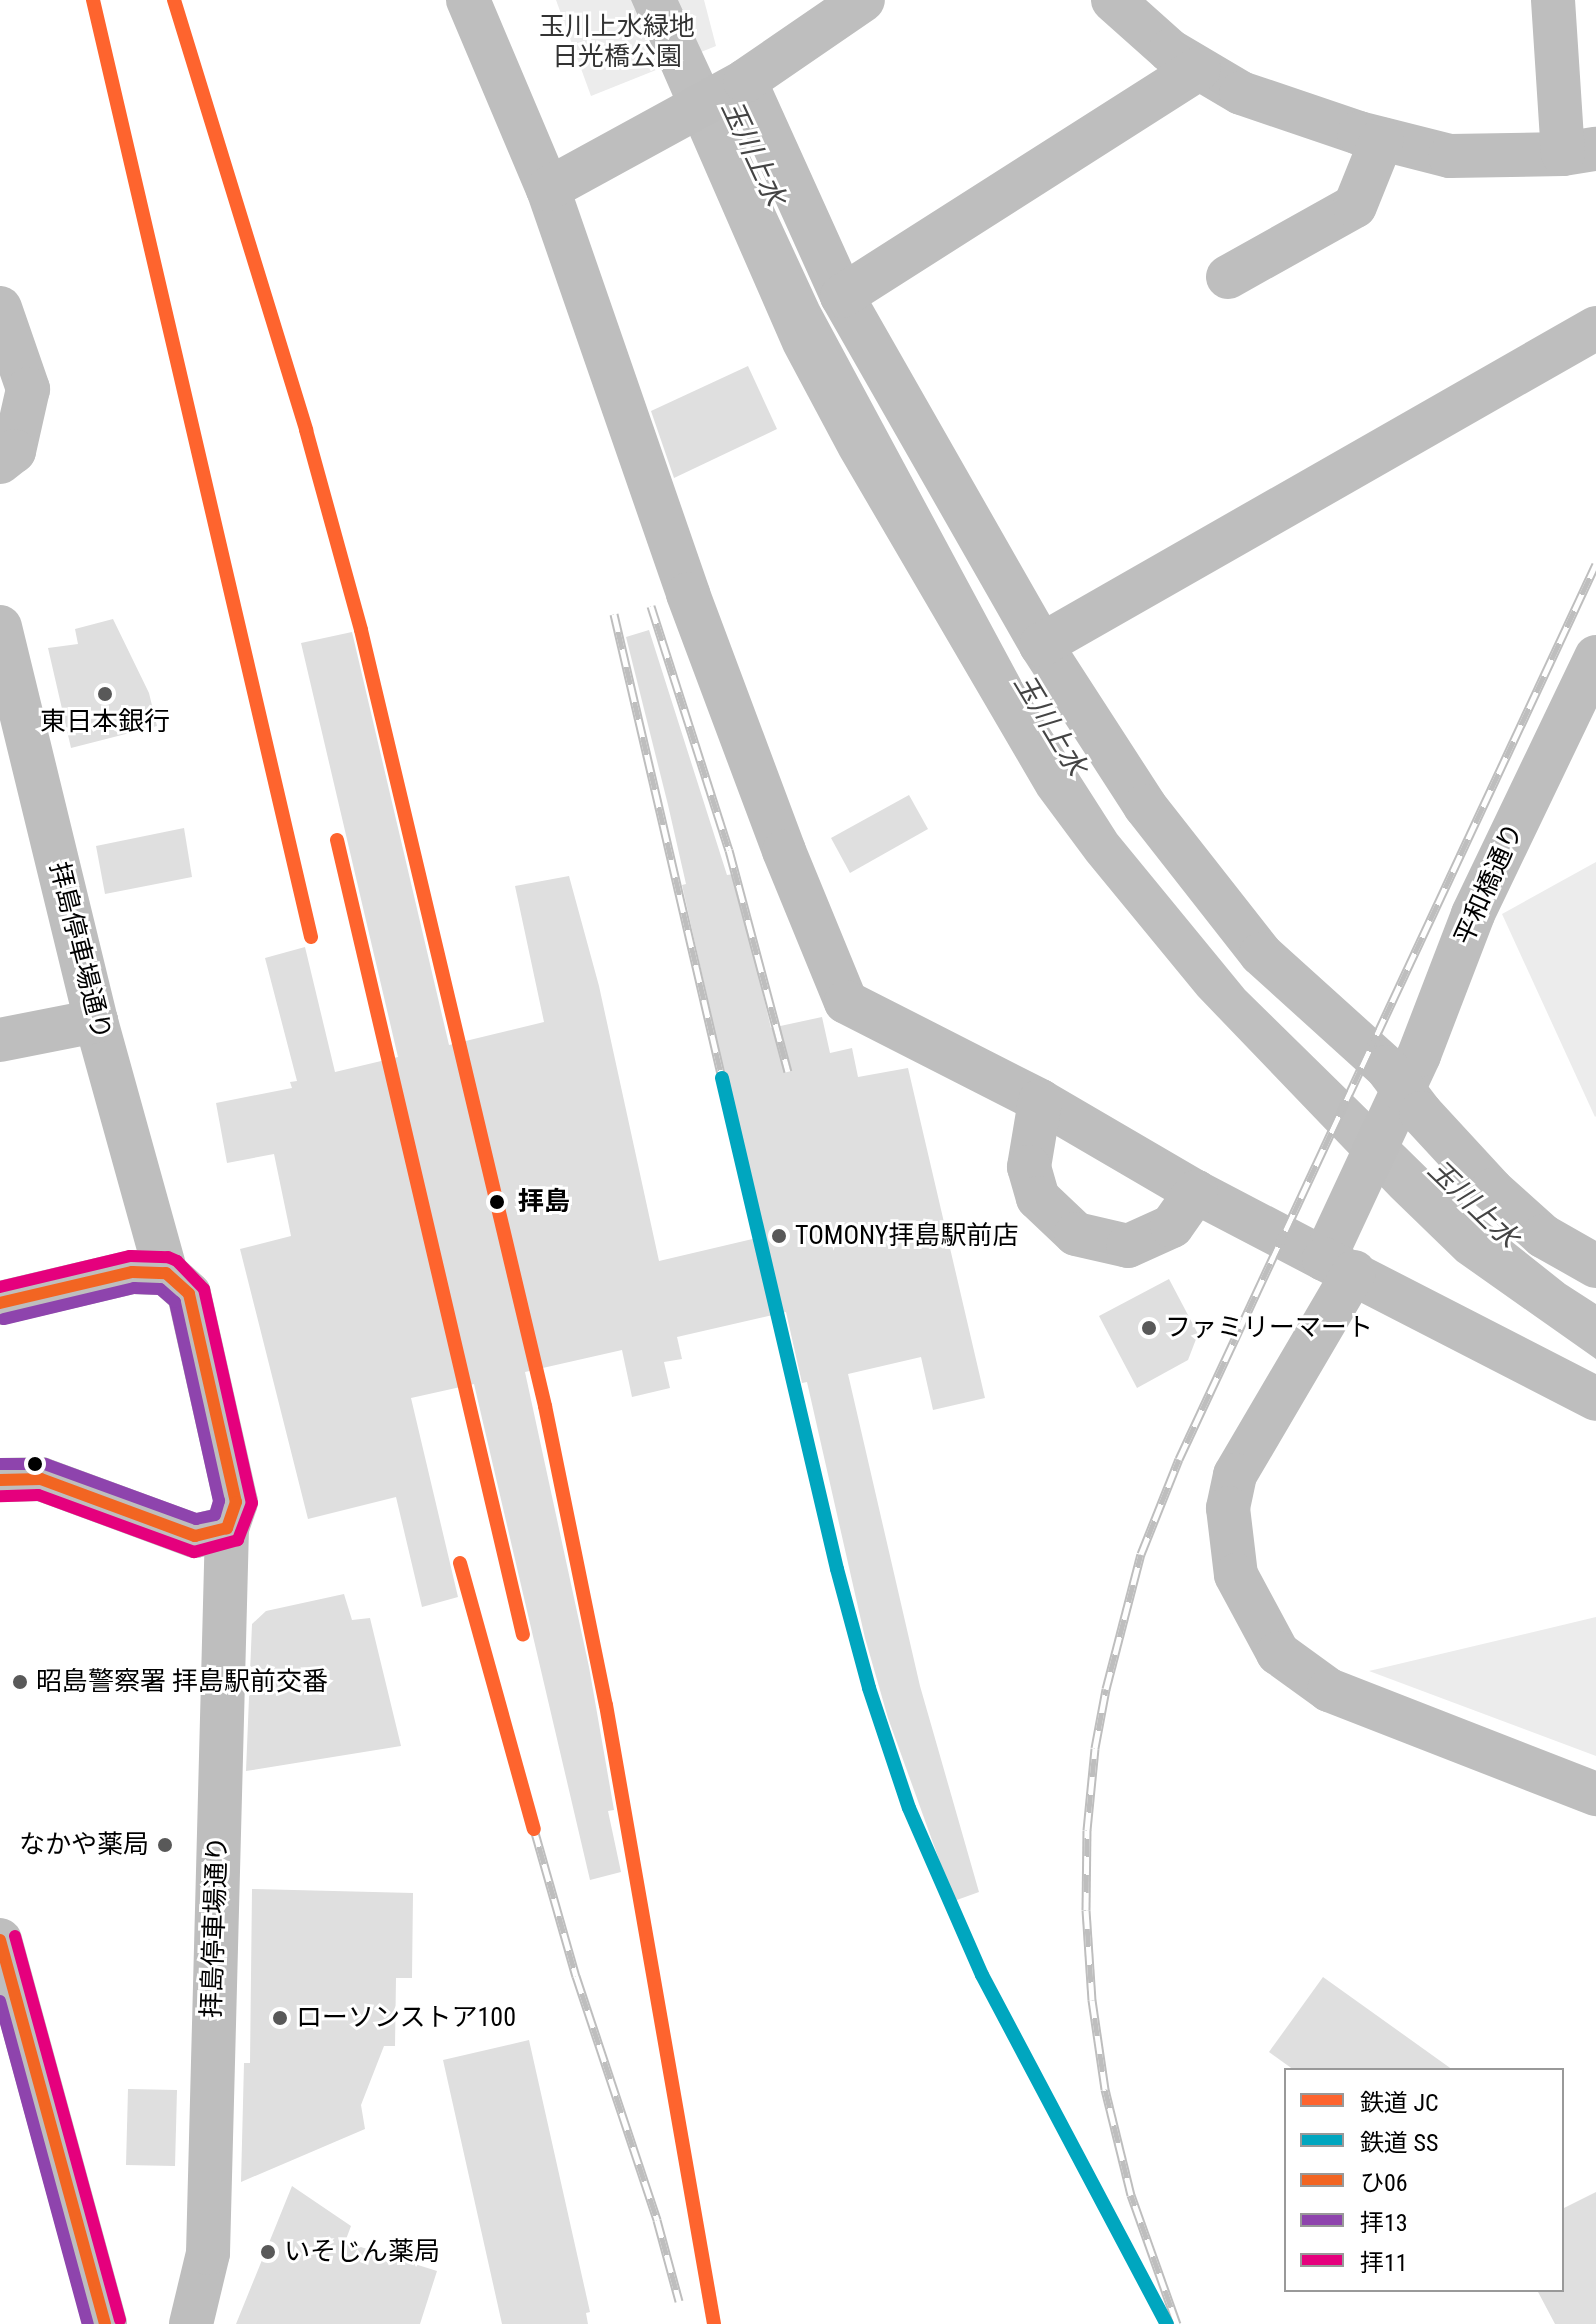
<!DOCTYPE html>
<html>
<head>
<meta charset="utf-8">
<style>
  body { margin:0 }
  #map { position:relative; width:1596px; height:2324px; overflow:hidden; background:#fff; font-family:"Roboto Condensed","Noto Sans JP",sans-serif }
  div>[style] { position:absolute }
  .green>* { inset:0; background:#ececec }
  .water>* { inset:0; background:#bfbfbf }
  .building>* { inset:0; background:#dfdfdf }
  .minor>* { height:44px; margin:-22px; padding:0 22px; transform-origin:22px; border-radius:22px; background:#bebebe }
  .tertiary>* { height:44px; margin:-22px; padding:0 22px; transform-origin:22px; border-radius:22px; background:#bebebe }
  .rail>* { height:9px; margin-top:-4.5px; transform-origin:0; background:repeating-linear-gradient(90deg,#fff 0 18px,#bebebe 0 36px); box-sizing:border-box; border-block:2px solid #bebebe }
  .bus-1>* { height:12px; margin:-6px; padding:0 6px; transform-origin:6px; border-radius:6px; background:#f26522 }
  .bus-2>* { height:12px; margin:-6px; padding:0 6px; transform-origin:6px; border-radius:6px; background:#8e44ad }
  .bus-3>* { height:12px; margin:-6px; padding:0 6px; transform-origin:6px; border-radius:6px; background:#e5007d }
  .rail-1>* { height:14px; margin:-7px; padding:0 7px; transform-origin:7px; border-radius:7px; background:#fe642e }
  .rail-2>* { height:14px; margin:-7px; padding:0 7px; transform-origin:7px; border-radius:7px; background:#00a6bf }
  .dots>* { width:22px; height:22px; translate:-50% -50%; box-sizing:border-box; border:4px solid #fff; border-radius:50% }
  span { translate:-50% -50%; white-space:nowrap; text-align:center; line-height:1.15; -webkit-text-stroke:6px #fff; paint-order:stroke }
  .park-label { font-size:26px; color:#333 }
  .poi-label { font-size:26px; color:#000 }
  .left { translate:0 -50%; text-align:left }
  .right { translate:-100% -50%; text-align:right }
  .street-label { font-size:26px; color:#000 }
  .stop-label { font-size:26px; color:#000; font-weight:700 }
  .water-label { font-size:28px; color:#444; font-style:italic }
  .legend { position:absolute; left:1284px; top:2068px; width:280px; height:224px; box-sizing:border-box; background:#fff; border:2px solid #999; margin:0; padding:10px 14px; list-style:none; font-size:24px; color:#000 }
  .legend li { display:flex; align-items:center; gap:16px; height:40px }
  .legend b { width:40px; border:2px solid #999 }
</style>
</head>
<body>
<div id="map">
  <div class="green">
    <div style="clip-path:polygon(556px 0,704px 0,716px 46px,591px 96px)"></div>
    <div style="clip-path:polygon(1596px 862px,1596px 1116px,1595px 1117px,1502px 914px)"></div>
    <div style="clip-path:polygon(1596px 1617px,1596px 1756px,1369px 1671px)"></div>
  </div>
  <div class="water">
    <div style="clip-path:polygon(631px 0,678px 0,819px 305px,1032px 701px,1117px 834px,1245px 990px,1458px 1199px,1565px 1284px,1596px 1304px,1596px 1359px,1457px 1261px,1391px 1197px,1198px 996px,1087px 861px,1038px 795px,840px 456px,784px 351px)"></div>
  </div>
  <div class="building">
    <div style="clip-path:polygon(748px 366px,777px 429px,674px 478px,651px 411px)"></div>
    <div style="clip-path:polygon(113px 619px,149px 693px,157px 726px,71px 748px,48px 648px,78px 644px,75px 629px)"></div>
    <div style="clip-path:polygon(649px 630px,727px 875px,734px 874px,771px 1028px,822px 1017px,830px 1053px,852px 1048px,858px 1077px,908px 1068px,985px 1398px,933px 1410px,921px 1357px,848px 1374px,920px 1686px,979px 1892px,954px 1901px,888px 1718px,865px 1638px,807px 1382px,802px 1383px,786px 1312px,677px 1337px,682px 1359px,664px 1362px,670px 1388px,632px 1397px,622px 1350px,525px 1372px,589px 1667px,614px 1810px,608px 1811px,621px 1872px,590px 1880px,474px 1384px,411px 1398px,458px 1597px,422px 1607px,396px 1497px,308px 1519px,240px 1249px,291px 1236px,274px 1154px,227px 1163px,216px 1103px,292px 1088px,290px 1082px,297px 1081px,265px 958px,305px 947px,335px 1072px,398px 1057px,301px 643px,352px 632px,449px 1045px,544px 1022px,515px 886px,569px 876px,599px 986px,659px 1261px,761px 1237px,682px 885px,686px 884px,668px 805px,626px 637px)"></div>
    <div style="clip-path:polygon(909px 795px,928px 829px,850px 873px,831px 838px)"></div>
    <div style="clip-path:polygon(184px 828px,192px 877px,105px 894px,96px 846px)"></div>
    <div style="clip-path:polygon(1169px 1279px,1198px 1334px,1188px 1360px,1137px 1388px,1099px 1316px)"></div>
    <div style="clip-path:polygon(344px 1594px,352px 1620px,370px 1618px,401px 1746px,246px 1771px,252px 1624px,266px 1611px)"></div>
    <div style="clip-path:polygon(252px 1889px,413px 1893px,412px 1978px,396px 1978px,395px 2046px,384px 2046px,361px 2105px,365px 2129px,241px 2182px,244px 2063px,250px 2063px)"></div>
    <div style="clip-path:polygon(1323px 1977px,1453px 2070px,1294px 2070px,1269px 2052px)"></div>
    <div style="clip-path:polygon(529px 2040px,590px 2312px,586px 2313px,588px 2324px,502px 2324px,443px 2060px)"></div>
    <div style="clip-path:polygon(128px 2089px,177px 2090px,175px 2166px,126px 2165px)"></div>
    <div style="clip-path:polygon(292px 2186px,351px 2226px,345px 2242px,437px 2271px,420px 2324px,236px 2324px)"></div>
    <div style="clip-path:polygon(1596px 2192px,1596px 2324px,1555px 2324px,1537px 2290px,1562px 2290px,1562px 2209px)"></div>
  </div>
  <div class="minor">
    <div style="left:468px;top:0;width:205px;rotate:67.1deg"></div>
    <div style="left:548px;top:189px;width:429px;rotate:70.9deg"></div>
    <div style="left:688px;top:594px;width:274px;rotate:69.5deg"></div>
    <div style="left:784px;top:851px;width:163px;rotate:67.7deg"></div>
    <div style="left:846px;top:1002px;width:218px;rotate:27deg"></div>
    <div style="left:1040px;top:1101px;width:181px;rotate:30.3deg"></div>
    <div style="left:1196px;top:1192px;width:144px;rotate:27.6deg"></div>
    <div style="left:1324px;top:1259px;width:225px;rotate:-65deg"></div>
    <div style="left:1419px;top:1055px;width:151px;rotate:-69deg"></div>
    <div style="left:1473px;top:914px;width:285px;rotate:-64.4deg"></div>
    <div style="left:1113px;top:0;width:76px;rotate:41.8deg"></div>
    <div style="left:1170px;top:51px;width:82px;rotate:30.6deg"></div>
    <div style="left:1241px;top:93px;width:125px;rotate:18.7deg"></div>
    <div style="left:1359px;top:133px;width:94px;rotate:14.2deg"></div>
    <div style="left:1450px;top:156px;width:113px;rotate:-1deg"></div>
    <div style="left:1563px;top:154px;width:33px;rotate:-9deg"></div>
    <div style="left:1553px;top:0;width:154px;rotate:86.3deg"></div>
    <div style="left:745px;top:81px;width:236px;rotate:65.7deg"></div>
    <div style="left:842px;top:296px;width:402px;rotate:60.3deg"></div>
    <div style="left:1041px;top:645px;width:192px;rotate:57.1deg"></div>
    <div style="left:1145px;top:806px;width:188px;rotate:51.9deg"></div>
    <div style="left:1261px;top:954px;width:169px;rotate:42.1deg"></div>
    <div style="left:1386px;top:1067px;width:58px;rotate:52.7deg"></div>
    <div style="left:1421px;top:1113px;width:105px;rotate:47.3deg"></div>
    <div style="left:1492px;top:1190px;width:69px;rotate:42deg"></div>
    <div style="left:1543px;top:1236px;width:61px;rotate:29.5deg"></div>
    <div style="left:1228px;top:277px;width:145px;rotate:-29.2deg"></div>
    <div style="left:1355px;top:206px;width:72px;rotate:-68.1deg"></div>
    <div style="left:842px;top:296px;width:423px;rotate:-32.5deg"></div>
    <div style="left:0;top:308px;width:86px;rotate:70.9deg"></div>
    <div style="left:28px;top:389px;width:64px;rotate:102.7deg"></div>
    <div style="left:14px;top:451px;width:18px;rotate:142deg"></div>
    <div style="left:0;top:627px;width:406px;rotate:76.3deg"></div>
    <div style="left:96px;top:1021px;width:262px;rotate:74.5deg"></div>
    <div style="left:1041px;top:645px;width:639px;rotate:-29.73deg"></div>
    <div style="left:0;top:1040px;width:98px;rotate:-11.2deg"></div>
    <div style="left:1040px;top:1101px;width:67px;rotate:99.5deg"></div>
    <div style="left:1029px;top:1167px;width:32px;rotate:74deg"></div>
    <div style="left:1038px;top:1198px;width:52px;rotate:43.5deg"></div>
    <div style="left:1076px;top:1234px;width:53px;rotate:13deg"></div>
    <div style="left:1128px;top:1246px;width:48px;rotate:-24.4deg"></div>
    <div style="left:1172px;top:1226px;width:42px;rotate:-54.8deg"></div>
    <div style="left:0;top:1303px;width:136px;rotate:-13.2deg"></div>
    <div style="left:132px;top:1272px;width:34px;rotate:2deg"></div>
    <div style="left:166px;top:1273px;width:31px;rotate:42deg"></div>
    <div style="left:189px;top:1294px;width:213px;rotate:77.3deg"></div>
    <div style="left:236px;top:1502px;width:28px;rotate:109deg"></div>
    <div style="left:227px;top:1528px;width:33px;rotate:166deg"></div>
    <div style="left:195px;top:1536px;width:164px;rotate:-159.7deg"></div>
    <div style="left:41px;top:1479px;width:41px;rotate:178.6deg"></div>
    <div style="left:191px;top:2324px;width:73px;rotate:-76.5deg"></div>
    <div style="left:208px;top:2253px;width:725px;rotate:-88.5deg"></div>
  </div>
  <div class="tertiary">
    <div style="left:548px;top:189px;width:225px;rotate:-28.7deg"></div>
    <div style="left:745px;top:81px;width:143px;rotate:-34.5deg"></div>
    <div style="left:1324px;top:1259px;width:306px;rotate:27.2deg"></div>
    <div style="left:1354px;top:1272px;width:235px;rotate:120.4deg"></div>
    <div style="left:1235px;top:1475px;width:34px;rotate:102deg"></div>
    <div style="left:1228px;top:1508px;width:67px;rotate:83.2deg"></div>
    <div style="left:1236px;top:1575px;width:89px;rotate:61.7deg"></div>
    <div style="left:1278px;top:1653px;width:63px;rotate:36deg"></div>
    <div style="left:1329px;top:1690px;width:287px;rotate:21.3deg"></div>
    <div style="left:0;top:1940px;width:398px;rotate:74.7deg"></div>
  </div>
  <div class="rail">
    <div style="left:651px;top:606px;width:256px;rotate:72.3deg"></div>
    <div style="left:729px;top:850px;width:229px;rotate:75.1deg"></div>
    <div style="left:614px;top:614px;width:476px;rotate:76.9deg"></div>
    <div style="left:534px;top:1829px;width:153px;rotate:74.1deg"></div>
    <div style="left:576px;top:1976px;width:257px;rotate:71.6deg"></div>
    <div style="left:657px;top:2220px;width:84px;rotate:74.8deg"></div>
    <div style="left:1177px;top:2324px;width:137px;rotate:-109.6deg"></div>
    <div style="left:1131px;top:2195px;width:109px;rotate:-103.8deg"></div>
    <div style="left:1105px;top:2089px;width:90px;rotate:-98.3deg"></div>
    <div style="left:1092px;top:2000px;width:90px;rotate:-93.8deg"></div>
    <div style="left:1086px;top:1910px;width:80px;rotate:-89.3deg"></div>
    <div style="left:1087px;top:1830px;width:82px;rotate:-84.4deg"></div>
    <div style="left:1095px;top:1748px;width:60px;rotate:-79.4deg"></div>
    <div style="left:1106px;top:1689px;width:139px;rotate:-75.5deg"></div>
    <div style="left:1141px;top:1554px;width:102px;rotate:-68.2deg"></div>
    <div style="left:1179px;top:1459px;width:987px;rotate:-65.02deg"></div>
  </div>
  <div class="bus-1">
    <div style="left:0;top:1303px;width:136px;rotate:-13.2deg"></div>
    <div style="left:132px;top:1272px;width:34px;rotate:2deg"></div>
    <div style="left:166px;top:1273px;width:31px;rotate:42deg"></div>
    <div style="left:189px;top:1294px;width:213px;rotate:77.3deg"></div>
    <div style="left:236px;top:1502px;width:28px;rotate:109deg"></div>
    <div style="left:227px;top:1528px;width:33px;rotate:166deg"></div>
    <div style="left:195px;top:1536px;width:164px;rotate:-159.7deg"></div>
    <div style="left:41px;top:1479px;width:41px;rotate:178.6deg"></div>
    <div style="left:0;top:1940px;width:398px;rotate:74.7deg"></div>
  </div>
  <div class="bus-2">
    <div style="left:0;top:1464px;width:45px"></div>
    <div style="left:45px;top:1464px;width:161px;rotate:20deg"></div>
    <div style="left:196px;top:1519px;width:19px;rotate:-12deg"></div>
    <div style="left:215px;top:1515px;width:15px;rotate:-74deg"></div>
    <div style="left:219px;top:1501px;width:204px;rotate:-102.5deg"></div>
    <div style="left:175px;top:1302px;width:20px;rotate:-139deg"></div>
    <div style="left:160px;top:1289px;width:26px;rotate:-178deg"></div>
    <div style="left:134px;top:1288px;width:134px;rotate:166.6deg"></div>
    <div style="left:0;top:2001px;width:335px;rotate:74.8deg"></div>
  </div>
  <div class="bus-3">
    <div style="left:0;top:1287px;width:134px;rotate:-13.4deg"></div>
    <div style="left:130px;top:1256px;width:38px;rotate:2deg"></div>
    <div style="left:168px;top:1257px;width:10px;rotate:24deg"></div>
    <div style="left:177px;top:1261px;width:39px;rotate:46deg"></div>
    <div style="left:204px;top:1289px;width:219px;rotate:77.4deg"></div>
    <div style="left:252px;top:1503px;width:40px;rotate:111deg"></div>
    <div style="left:238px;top:1540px;width:46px;rotate:164.7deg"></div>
    <div style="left:194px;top:1552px;width:166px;rotate:-159.9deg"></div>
    <div style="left:38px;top:1495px;width:38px;rotate:178deg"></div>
    <div style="left:15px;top:1936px;width:398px;rotate:74.7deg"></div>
  </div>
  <div class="rail-1">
    <div style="left:93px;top:0;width:962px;rotate:76.9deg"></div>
    <div style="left:174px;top:0;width:450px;rotate:72.9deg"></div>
    <div style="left:306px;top:430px;width:207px;rotate:74.6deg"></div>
    <div style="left:361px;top:630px;width:798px;rotate:76.66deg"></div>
    <div style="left:545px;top:1406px;width:305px;rotate:78.5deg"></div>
    <div style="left:606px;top:1705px;width:628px;rotate:80.1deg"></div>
    <div style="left:337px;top:840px;width:816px;rotate:76.83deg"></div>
    <div style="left:460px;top:1563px;width:276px;rotate:74.5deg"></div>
  </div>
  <div class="rail-2">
    <div style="left:722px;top:1078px;width:504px;rotate:76.82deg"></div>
    <div style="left:837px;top:1569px;width:123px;rotate:74.9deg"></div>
    <div style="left:869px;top:1688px;width:126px;rotate:71.6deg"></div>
    <div style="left:909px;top:1808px;width:182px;rotate:66.4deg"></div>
    <div style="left:982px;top:1975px;width:395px;rotate:62.1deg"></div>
  </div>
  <div class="dots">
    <div style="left:105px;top:694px;background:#595959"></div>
    <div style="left:497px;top:1202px;background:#000"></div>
    <div style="left:779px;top:1236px;background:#595959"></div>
    <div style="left:1149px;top:1328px;background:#595959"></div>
    <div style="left:35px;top:1464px;background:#000"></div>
    <div style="left:20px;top:1682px;background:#595959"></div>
    <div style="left:165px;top:1845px;background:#595959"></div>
    <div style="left:280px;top:2018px;background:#595959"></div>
    <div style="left:268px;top:2252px;background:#595959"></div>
  </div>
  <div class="park-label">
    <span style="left:617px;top:42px">玉川上水緑地<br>日光橋公園</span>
  </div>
  <div class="poi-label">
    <span style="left:105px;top:722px">東日本銀行</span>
    <span class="left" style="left:795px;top:1236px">TOMONY拝島駅前店</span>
    <span class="left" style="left:1165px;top:1328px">ファミリーマート</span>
    <span class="left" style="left:36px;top:1682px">昭島警察署 拝島駅前交番</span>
    <span class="right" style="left:149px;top:1845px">なかや薬局</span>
    <span class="left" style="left:296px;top:2018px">ローソンストア100</span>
    <span class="left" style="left:284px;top:2252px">いそじん薬局</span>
  </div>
  <div class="street-label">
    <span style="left:1489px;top:884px;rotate:-66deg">平和橋通り</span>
    <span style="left:80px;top:951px;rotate:76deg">拝島停車場通り</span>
    <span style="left:215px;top:1927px;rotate:-88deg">拝島停車場通り</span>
  </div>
  <div class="stop-label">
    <span class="left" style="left:518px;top:1202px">拝島</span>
  </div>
  <div class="water-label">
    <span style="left:753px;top:153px;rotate:65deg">玉川上水</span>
    <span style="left:1050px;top:725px;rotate:59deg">玉川上水</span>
    <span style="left:1473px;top:1204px;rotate:44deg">玉川上水</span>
  </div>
  <ul class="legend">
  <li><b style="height:10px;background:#fe642e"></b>鉄道 JC</li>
  <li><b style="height:10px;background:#00a6bf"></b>鉄道 SS</li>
  <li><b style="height:10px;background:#f26522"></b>ひ06</li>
  <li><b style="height:10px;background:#8e44ad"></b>拝13</li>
  <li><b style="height:10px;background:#e5007d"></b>拝11</li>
  </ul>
</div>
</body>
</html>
